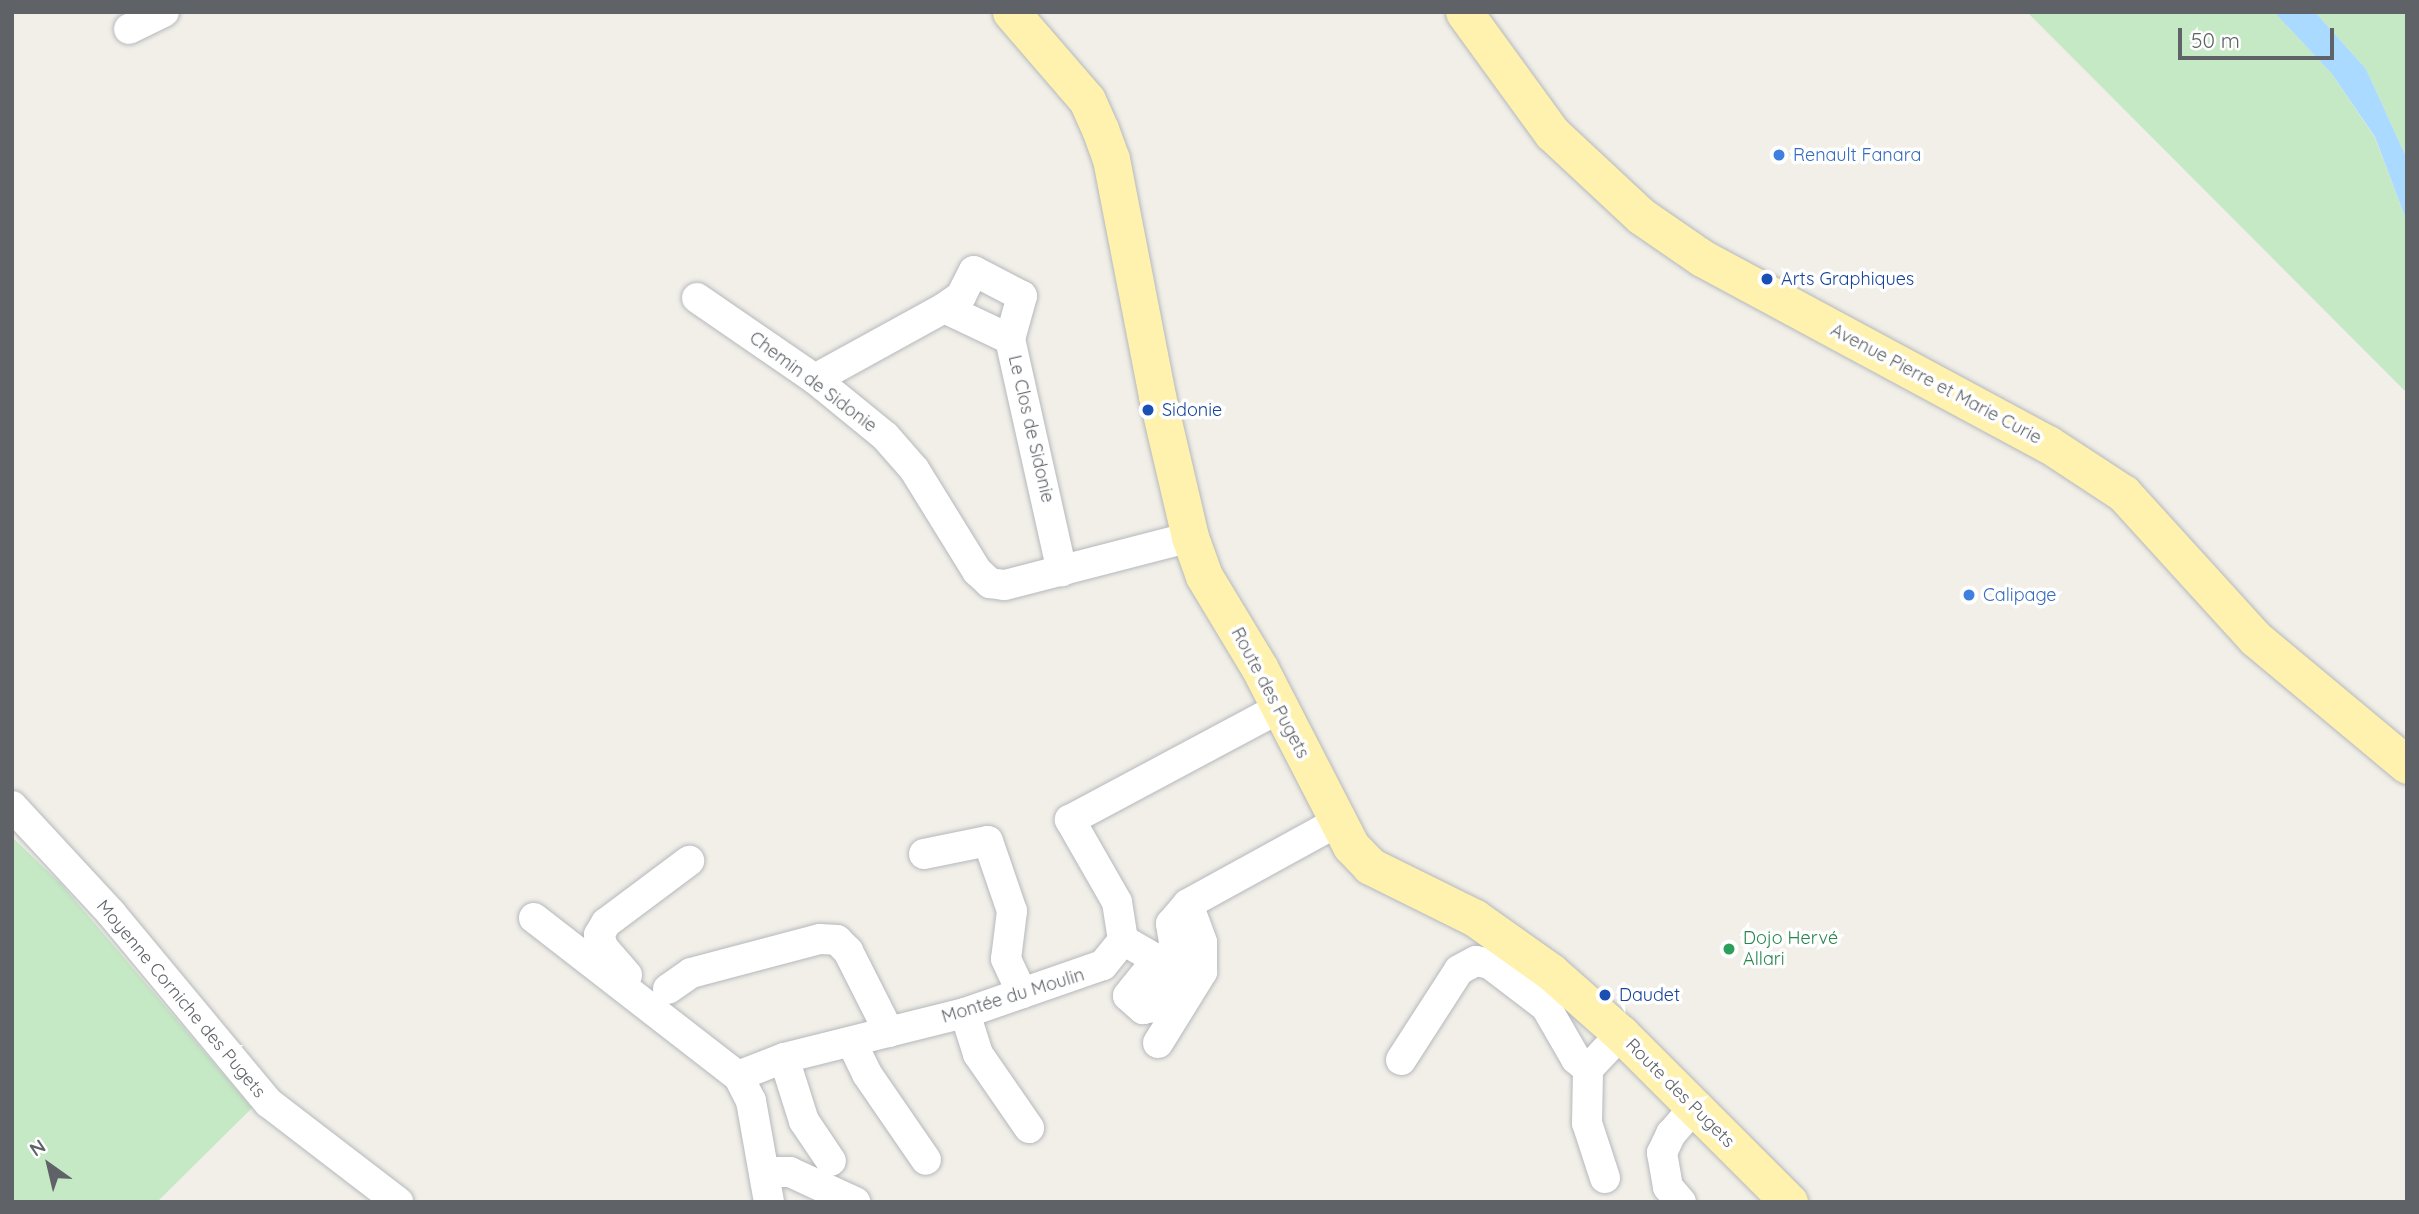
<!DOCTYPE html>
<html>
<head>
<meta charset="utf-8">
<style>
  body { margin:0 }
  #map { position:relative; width:2419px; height:1214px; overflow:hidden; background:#f1efe8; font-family:Quicksand,sans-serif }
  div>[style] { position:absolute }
  .green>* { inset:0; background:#c5e8c5 }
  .water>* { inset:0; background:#aadaff }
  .roads { filter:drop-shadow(0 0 2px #b5b8bc) drop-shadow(0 0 2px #b5b8bc) }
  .minor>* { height:30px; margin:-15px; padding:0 15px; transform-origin:15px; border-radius:15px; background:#fff }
  .major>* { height:37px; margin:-18.5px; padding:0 18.5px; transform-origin:18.5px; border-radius:18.5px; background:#fff2af }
  .dots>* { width:19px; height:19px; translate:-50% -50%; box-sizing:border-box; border:4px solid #fff; border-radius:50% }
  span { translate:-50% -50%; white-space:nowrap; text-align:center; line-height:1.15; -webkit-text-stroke:7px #fff; paint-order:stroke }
  .shop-label { font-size:18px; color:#366cbe }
  .left { translate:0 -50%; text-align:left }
  .transit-label { font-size:18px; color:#164399 }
  .street-label { font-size:18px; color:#5f6368 }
  .leisure-label { font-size:18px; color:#27864d }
  .frame { position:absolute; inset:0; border:14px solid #5f6368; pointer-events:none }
  .north { position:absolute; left:14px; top:1130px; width:70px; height:70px; -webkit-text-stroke:5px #fff; paint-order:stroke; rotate:326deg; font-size:19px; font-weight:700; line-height:28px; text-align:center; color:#5f6368 }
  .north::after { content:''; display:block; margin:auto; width:24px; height:32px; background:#5f6368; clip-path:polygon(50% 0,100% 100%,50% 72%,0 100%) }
  .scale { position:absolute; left:2178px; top:28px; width:156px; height:32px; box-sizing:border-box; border:4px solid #5f6368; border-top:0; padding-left:9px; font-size:21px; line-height:24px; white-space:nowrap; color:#5f6368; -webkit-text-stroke:5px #fff; paint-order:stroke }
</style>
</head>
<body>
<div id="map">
  <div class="green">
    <div style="clip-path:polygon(2027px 12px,2276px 14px,2332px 74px,2375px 138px,2407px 222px,2407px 393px)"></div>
    <div style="clip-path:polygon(2315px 12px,2407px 12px,2407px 159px,2366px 69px)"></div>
    <div style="clip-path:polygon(12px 837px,62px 885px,252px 1108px,157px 1202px,12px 1202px)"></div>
  </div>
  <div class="water">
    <div style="clip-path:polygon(2274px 12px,2315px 12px,2366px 69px,2407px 159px,2407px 222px,2375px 137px,2332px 74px)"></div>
  </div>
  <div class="roads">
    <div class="minor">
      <div style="left:129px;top:29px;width:39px;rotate:-26deg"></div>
      <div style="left:697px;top:298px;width:143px;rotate:34.5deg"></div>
      <div style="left:815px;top:379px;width:90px;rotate:39.2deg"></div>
      <div style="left:885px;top:436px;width:44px;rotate:48.7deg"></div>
      <div style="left:914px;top:469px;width:120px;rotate:58.3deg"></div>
      <div style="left:977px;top:571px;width:18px;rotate:43deg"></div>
      <div style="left:990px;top:583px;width:15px;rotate:8deg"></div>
      <div style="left:1005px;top:585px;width:191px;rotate:-14.5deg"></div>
      <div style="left:944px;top:308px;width:21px;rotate:-35deg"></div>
      <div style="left:961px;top:296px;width:28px;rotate:-63deg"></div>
      <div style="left:974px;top:271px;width:54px;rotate:27.5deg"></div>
      <div style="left:1022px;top:296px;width:45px;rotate:105.6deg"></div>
      <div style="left:815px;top:379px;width:147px;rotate:-28.8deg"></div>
      <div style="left:944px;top:308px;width:73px;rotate:25.2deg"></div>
      <div style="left:1010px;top:339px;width:238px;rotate:77.4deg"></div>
      <div style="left:12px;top:806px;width:146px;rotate:47.2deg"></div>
      <div style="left:111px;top:913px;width:247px;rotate:50.3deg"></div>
      <div style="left:269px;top:1103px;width:163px;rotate:37.5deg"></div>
      <div style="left:924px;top:854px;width:65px;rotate:-11.5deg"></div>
      <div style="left:988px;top:841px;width:74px;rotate:71.1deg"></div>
      <div style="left:1012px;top:911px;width:48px;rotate:97.1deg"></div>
      <div style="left:1006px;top:959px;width:38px;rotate:65deg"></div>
      <div style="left:534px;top:918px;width:258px;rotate:37.8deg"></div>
      <div style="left:1123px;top:940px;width:34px;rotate:30deg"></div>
      <div style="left:1152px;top:957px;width:9px;rotate:90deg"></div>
      <div style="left:1152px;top:966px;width:38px;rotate:129deg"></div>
      <div style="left:1128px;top:996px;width:20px;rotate:41deg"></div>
      <div style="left:1143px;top:1009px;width:10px;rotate:-11deg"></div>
      <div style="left:1153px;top:1007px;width:47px;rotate:-58deg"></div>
      <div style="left:1178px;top:967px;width:44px;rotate:-99.2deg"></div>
      <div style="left:1171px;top:924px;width:26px;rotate:-50deg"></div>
      <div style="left:627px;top:975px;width:37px;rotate:-131deg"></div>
      <div style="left:603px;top:947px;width:13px;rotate:-108deg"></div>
      <div style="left:599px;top:935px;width:14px;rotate:-60deg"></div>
      <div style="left:606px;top:923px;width:104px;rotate:-36.8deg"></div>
      <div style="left:668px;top:989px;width:28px;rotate:-35deg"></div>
      <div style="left:691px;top:973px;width:133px;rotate:-14.8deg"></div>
      <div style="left:820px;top:939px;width:17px;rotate:3deg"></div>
      <div style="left:837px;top:940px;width:16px;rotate:45deg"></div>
      <div style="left:848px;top:951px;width:91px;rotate:63.2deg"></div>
      <div style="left:965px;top:1013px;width:43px;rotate:72.4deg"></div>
      <div style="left:978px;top:1054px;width:90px;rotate:55.4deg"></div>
      <div style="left:852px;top:1043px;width:34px;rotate:64deg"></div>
      <div style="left:867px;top:1074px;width:104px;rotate:55.5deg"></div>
      <div style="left:1158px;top:1043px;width:84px;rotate:-58.2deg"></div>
      <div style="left:1202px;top:972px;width:30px;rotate:-90deg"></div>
      <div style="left:1202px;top:942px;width:40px;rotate:-110.2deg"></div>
      <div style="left:1188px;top:904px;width:170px;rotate:-28.8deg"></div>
      <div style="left:784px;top:1058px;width:66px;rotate:72.4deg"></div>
      <div style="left:804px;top:1121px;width:48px;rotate:56deg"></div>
      <div style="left:1401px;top:1060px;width:107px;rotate:-57.2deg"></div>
      <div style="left:1459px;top:970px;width:19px;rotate:-28deg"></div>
      <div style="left:1476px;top:961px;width:14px;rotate:12deg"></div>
      <div style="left:1490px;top:964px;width:71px;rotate:37.5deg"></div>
      <div style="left:1546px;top:1007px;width:60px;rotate:60deg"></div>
      <div style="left:1576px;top:1059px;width:16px;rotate:40deg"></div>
      <div style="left:764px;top:1172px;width:26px"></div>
      <div style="left:790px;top:1172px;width:72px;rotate:24.8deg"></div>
      <div style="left:1605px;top:1178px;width:58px;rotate:-108.1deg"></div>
      <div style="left:1587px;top:1123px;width:54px;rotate:-88.9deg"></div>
      <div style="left:1588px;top:1069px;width:48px;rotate:-46.7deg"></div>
      <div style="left:769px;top:1202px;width:103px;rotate:-100.1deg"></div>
      <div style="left:751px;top:1101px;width:28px;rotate:-117deg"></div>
      <div style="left:738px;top:1076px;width:49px;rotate:-21.4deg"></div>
      <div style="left:784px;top:1058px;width:187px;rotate:-14deg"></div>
      <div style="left:965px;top:1013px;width:146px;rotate:-19.2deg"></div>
      <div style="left:1103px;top:965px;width:32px;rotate:-51deg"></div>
      <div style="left:1123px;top:940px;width:38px;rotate:-99deg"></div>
      <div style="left:1117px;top:902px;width:95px;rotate:-119.8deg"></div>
      <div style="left:1070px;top:820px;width:238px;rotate:-28.1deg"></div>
      <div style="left:1681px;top:1202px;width:20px;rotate:-131deg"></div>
      <div style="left:1668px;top:1187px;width:35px;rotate:-100deg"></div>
      <div style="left:1662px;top:1153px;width:21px;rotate:-65deg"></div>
      <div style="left:1671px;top:1134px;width:35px;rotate:-49deg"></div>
    </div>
    <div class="major">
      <div style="left:1011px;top:12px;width:116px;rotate:49.2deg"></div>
      <div style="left:1087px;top:100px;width:32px;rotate:66deg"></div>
      <div style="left:1100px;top:129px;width:32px;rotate:70deg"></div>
      <div style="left:1111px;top:159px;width:241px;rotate:79deg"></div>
      <div style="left:1157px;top:396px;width:145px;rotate:76.8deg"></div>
      <div style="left:1190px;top:537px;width:41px;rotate:70.3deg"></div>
      <div style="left:1204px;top:576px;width:106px;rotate:58.9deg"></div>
      <div style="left:1259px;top:667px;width:201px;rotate:62.8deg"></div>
      <div style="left:1351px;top:846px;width:28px;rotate:46deg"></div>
      <div style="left:1370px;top:866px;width:117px;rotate:26.3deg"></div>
      <div style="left:1475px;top:918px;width:93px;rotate:35.4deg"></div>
      <div style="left:1551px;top:972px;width:94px;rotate:41.5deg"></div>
      <div style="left:1621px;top:1034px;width:238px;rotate:45deg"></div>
      <div style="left:1464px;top:12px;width:150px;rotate:54deg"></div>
      <div style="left:1552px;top:133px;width:122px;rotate:43deg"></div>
      <div style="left:1641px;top:216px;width:74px;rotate:34.5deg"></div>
      <div style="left:1702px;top:258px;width:393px;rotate:28.3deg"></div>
      <div style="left:2048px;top:444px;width:90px;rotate:33.2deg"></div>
      <div style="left:2123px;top:493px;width:197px;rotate:47.7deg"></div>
      <div style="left:2256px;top:639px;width:197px;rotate:39.8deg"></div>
    </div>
  </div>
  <div class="dots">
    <div style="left:1779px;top:155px;background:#3f7fe0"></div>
    <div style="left:1767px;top:279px;background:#1a4fb4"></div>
    <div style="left:1148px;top:410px;background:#1a4fb4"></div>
    <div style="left:1969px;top:595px;background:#3f7fe0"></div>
    <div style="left:1729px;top:949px;background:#2e9e5b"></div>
    <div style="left:1605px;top:995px;background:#1a4fb4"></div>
  </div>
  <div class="shop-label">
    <span class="left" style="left:1793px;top:155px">Renault Fanara</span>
    <span class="left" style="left:1983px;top:595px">Calipage</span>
  </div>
  <div class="transit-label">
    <span class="left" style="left:1781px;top:279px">Arts Graphiques</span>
    <span class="left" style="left:1162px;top:410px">Sidonie</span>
    <span class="left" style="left:1619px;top:995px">Daudet</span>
  </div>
  <div class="street-label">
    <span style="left:813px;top:382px;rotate:37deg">Chemin de Sidonie</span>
    <span style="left:1936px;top:384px;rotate:28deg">Avenue Pierre et Marie Curie</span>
    <span style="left:1031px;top:429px;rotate:77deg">Le Clos de Sidonie</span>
    <span style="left:1270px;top:693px;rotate:62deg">Route des Pugets</span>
    <span style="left:1013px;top:996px;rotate:-17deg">Montée du Moulin</span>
    <span style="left:181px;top:999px;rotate:50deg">Moyenne Corniche des Pugets</span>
    <span style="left:1680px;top:1093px;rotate:45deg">Route des Pugets</span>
  </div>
  <div class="leisure-label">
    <span class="left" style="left:1743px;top:949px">Dojo Hervé<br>Allari</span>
  </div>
  <div class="frame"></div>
  <div class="north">N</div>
  <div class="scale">50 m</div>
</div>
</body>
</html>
